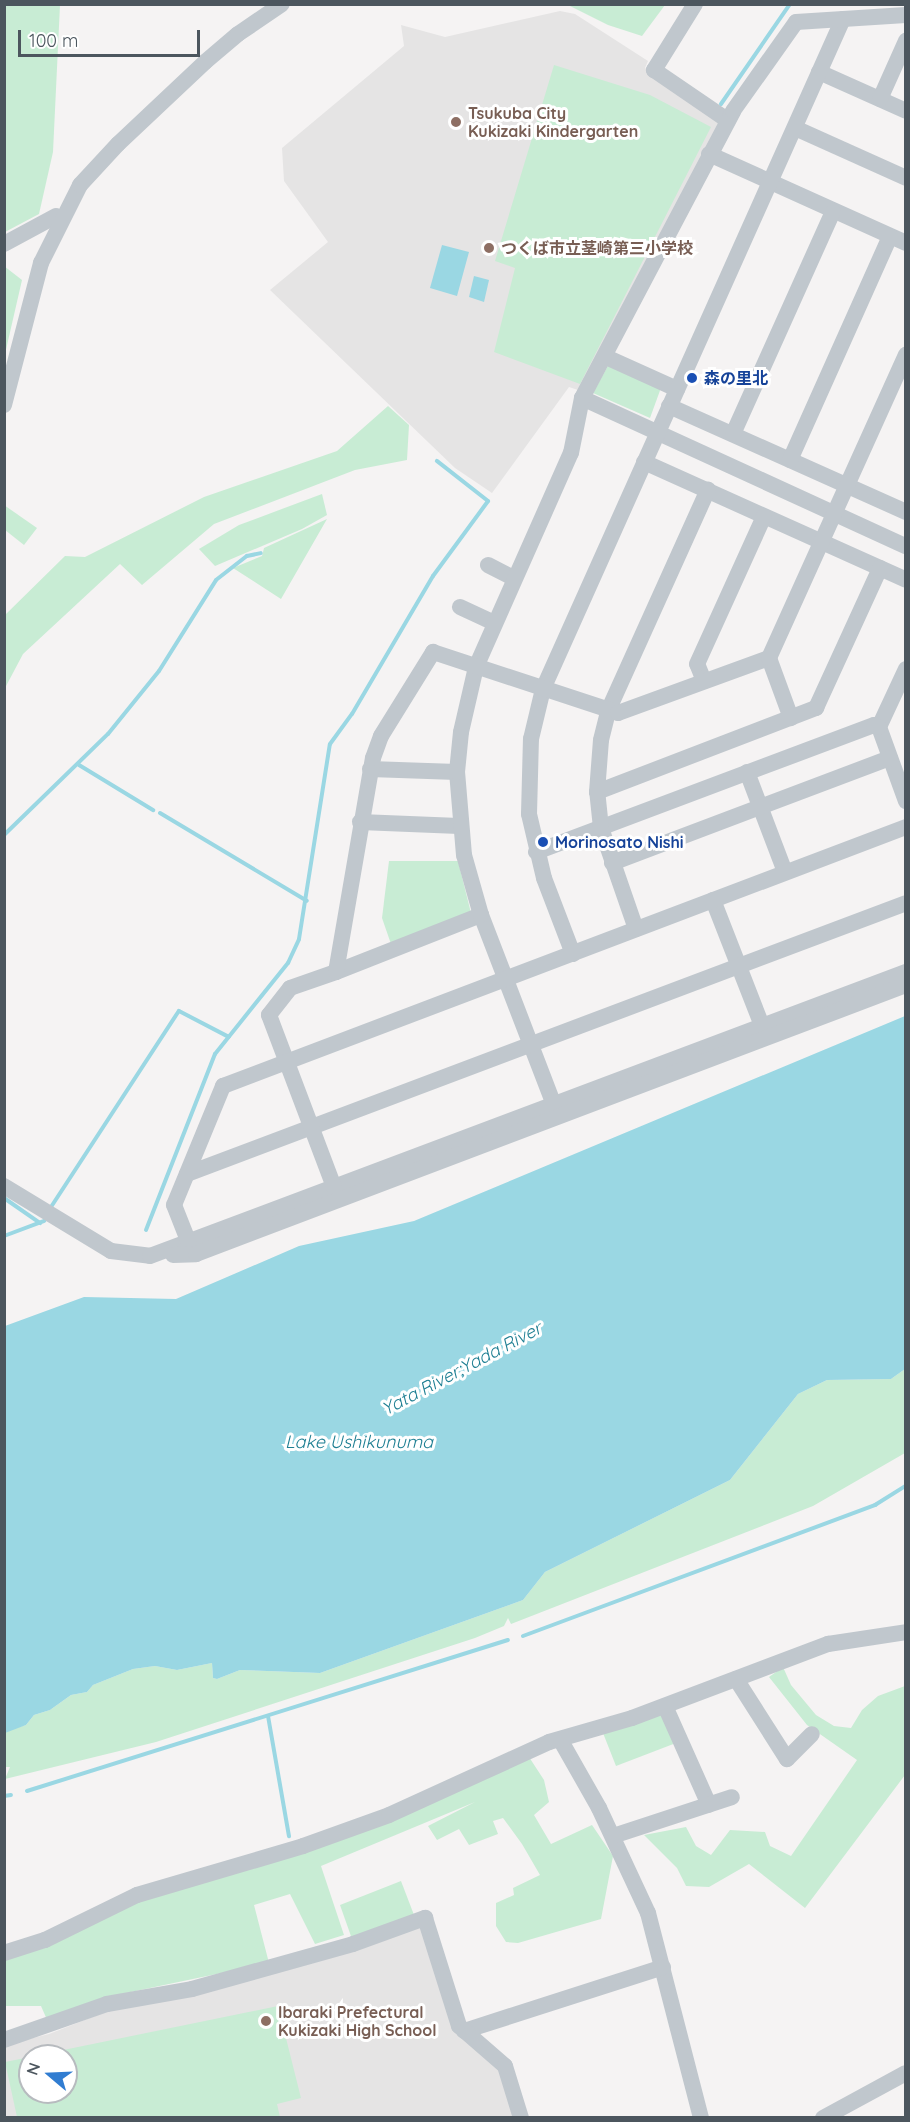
<!DOCTYPE html>
<html>
<head>
<meta charset="utf-8">
<style>
  body { margin:0 }
  #map { position:relative; width:910px; height:2122px; overflow:hidden; background:#f5f3f3; font-family:Quicksand,"Noto Sans JP",sans-serif }
  div>[style] { position:absolute }
  .education>* { inset:0; background:#e5e4e4 }
  .green>* { inset:0; background:#c8ecd4 }
  .water>* { inset:0; background:#9ad7e3 }
  .stream>* { height:4px; margin:-2px; padding:0 2px; transform-origin:2px; border-radius:2px; background:#9ad7e3 }
  .minor>* { height:16px; margin:-8px; padding:0 8px; transform-origin:8px; border-radius:8px; background:#c0c7cd }
  .dots>* { width:16px; height:16px; translate:-50% -50%; box-sizing:border-box; border:3px solid #fff; border-radius:50% }
  span { translate:-50% -50%; white-space:nowrap; text-align:center; line-height:1.15; -webkit-text-stroke:6px #fff; paint-order:stroke }
  .education-label { font-size:16px; color:#785e54; font-weight:700 }
  .left { translate:0 -50%; text-align:left }
  .transit-label { font-size:16px; color:#164399; font-weight:700 }
  .water-label { font-size:18px; color:#1d7e92; font-style:italic }
  .frame { position:absolute; inset:0; border:6px solid #4c565e; pointer-events:none }
  .north { position:absolute; left:18px; top:2044px; width:60px; height:60px; box-sizing:border-box; background:#fff; border:2px solid #b7bbbf; border-radius:50%; rotate:289deg; font-size:16px; font-weight:700; line-height:24px; text-align:center; color:#4c565e }
  .north::after { content:''; display:block; margin:auto; width:21px; height:27px; background:#317dd1; clip-path:polygon(50% 0,100% 100%,50% 72%,0 100%) }
  .scale { position:absolute; left:18px; top:30px; width:182px; height:27px; box-sizing:border-box; border:3px solid #4c565e; border-top:0; padding-left:8px; font-size:18px; line-height:21px; white-space:nowrap; color:#4c565e; -webkit-text-stroke:4px #fff; paint-order:stroke }
</style>
</head>
<body>
<div id="map">
  <div class="education">
    <div style="clip-path:polygon(560px 11px,575px 14px,648px 61px,645px 68px,721px 121px,581px 391px,569px 387px,492px 493px,455px 468px,270px 290px,328px 242px,284px 181px,282px 148px,404px 46px,401px 25px,445px 37px)"></div>
    <div style="clip-path:polygon(evenodd,417px 1926px,422px 1929px,456px 2034px,502px 2068px,516px 2118px,5px 2118px,5px 2045px,49px 2034px,113px 2009px,417px 1926px,30px 2056px,66px 2056px,66px 2092px,30px 2092px,30px 2056px)"></div>
  </div>
  <div class="green">
    <div style="clip-path:polygon(5px 4px,60px 5px,53px 152px,39px 214px,5px 232px)"></div>
    <div style="clip-path:polygon(568px 5px,665px 4px,665px 5px,642px 36px,608px 25px)"></div>
    <div style="clip-path:polygon(554px 65px,650px 95px,711px 127px,580px 384px,494px 352px,515px 268px,495px 261px)"></div>
    <div style="clip-path:polygon(4px 266px,22px 280px,5px 354px,4px 354px)"></div>
    <div style="clip-path:polygon(610px 362px,662px 385px,650px 418px,593px 393px)"></div>
    <div style="clip-path:polygon(388px 406px,409px 425px,407px 460px,355px 470px,214px 524px,142px 585px,120px 564px,23px 654px,5px 688px,5px 615px,65px 556px,85px 557px,204px 497px,337px 451px)"></div>
    <div style="clip-path:polygon(322px 494px,327px 515px,302px 529px,215px 566px,199px 549px,239px 525px)"></div>
    <div style="clip-path:polygon(4px 505px,37px 528px,24px 545px,5px 530px)"></div>
    <div style="clip-path:polygon(327px 519px,281px 599px,233px 568px,262px 556px,264px 548px)"></div>
    <div style="clip-path:polygon(389px 861px,458px 861px,471px 913px,391px 944px,382px 918px)"></div>
    <div style="clip-path:polygon(905px 1369px,905px 1453px,813px 1506px,511px 1624px,508px 1618px,504px 1626px,475px 1638px,156px 1742px,5px 1779px,10px 1767px,5px 1767px,5px 1731px,26px 1725px,34px 1715px,50px 1710px,71px 1695px,87px 1692px,93px 1685px,133px 1669px,155px 1666px,177px 1670px,212px 1663px,213px 1678px,217px 1679px,240px 1670px,320px 1673px,523px 1600px,545px 1572px,730px 1480px,798px 1394px,827px 1380px,891px 1379px)"></div>
    <div style="clip-path:polygon(783px 1667px,791px 1685px,816px 1715px,834px 1726px,851px 1728px,862px 1710px,878px 1696px,905px 1686px,905px 1775px,805px 1908px,749px 1864px,709px 1887px,686px 1886px,677px 1868px,644px 1835px,686px 1827px,696px 1846px,711px 1855px,730px 1830px,765px 1832px,770px 1846px,791px 1856px,857px 1760px,807px 1725px,769px 1677px)"></div>
    <div style="clip-path:polygon(664px 1710px,676px 1743px,616px 1766px,603px 1733px)"></div>
    <div style="clip-path:polygon(529px 1757px,544px 1780px,549px 1802px,534px 1815px,551px 1844px,592px 1825px,613px 1856px,601px 1919px,518px 1943px,506px 1942px,496px 1926px,496px 1903px,514px 1895px,513px 1888px,540px 1875px,522px 1844px,503px 1818px,493px 1821px,498px 1834px,469px 1845px,459px 1829px,437px 1840px,428px 1826px,475px 1802px,321px 1866px,344px 1935px,315px 1944px,290px 1894px,254px 1905px,269px 1963px,107px 1997px,48px 2022px,41px 2006px,5px 2006px,5px 1959px,108px 1911px)"></div>
    <div style="clip-path:polygon(401px 1881px,414px 1915px,352px 1939px,340px 1905px)"></div>
    <div style="clip-path:polygon(278px 2006px,301px 2098px,277px 2104px,280px 2117px,17px 2117px,5px 2062px,30px 2057px,30px 2092px,66px 2092px,66px 2056px,34px 2056px)"></div>
  </div>
  <div class="water">
    <div style="clip-path:polygon(442px 245px,469px 252px,457px 296px,430px 288px)"></div>
    <div style="clip-path:polygon(474px 276px,489px 280px,484px 302px,469px 297px)"></div>
    <div style="clip-path:polygon(905px 1016px,905px 1369px,891px 1379px,827px 1380px,798px 1394px,730px 1480px,545px 1572px,523px 1600px,320px 1673px,240px 1670px,217px 1679px,213px 1678px,212px 1663px,177px 1670px,155px 1666px,133px 1669px,93px 1685px,87px 1692px,71px 1695px,50px 1710px,34px 1715px,26px 1725px,5px 1733px,5px 1326px,84px 1297px,176px 1299px,299px 1246px,414px 1221px)"></div>
  </div>
  <div class="stream">
    <div style="left:721px;top:104px;width:121px;rotate:-55.4deg"></div>
    <div style="left:79px;top:765px;width:87px;rotate:31.3deg"></div>
    <div style="left:160px;top:813px;width:171px;rotate:30.9deg"></div>
    <div style="left:4px;top:835px;width:145px;rotate:-44.2deg"></div>
    <div style="left:108px;top:734px;width:81px;rotate:-51deg"></div>
    <div style="left:159px;top:671px;width:107px;rotate:-57.9deg"></div>
    <div style="left:216px;top:580px;width:39px;rotate:-38deg"></div>
    <div style="left:247px;top:556px;width:14px;rotate:-12deg"></div>
    <div style="left:4px;top:1198px;width:44px;rotate:34.8deg"></div>
    <div style="left:51px;top:1207px;width:234px;rotate:-56.9deg"></div>
    <div style="left:179px;top:1011px;width:56px;rotate:27.5deg"></div>
    <div style="left:146px;top:1230px;width:189px;rotate:-68.6deg"></div>
    <div style="left:215px;top:1054px;width:117px;rotate:-51.3deg"></div>
    <div style="left:288px;top:963px;width:26px;rotate:-65deg"></div>
    <div style="left:299px;top:939px;width:197px;rotate:-81deg"></div>
    <div style="left:330px;top:744px;width:37px;rotate:-54deg"></div>
    <div style="left:352px;top:714px;width:160px;rotate:-59.6deg"></div>
    <div style="left:433px;top:576px;width:93px;rotate:-53.7deg"></div>
    <div style="left:488px;top:501px;width:65px;rotate:-141.9deg"></div>
    <div style="left:4px;top:1236px;width:43px;rotate:-20.6deg"></div>
    <div style="left:523px;top:1636px;width:376px;rotate:-20.4deg"></div>
    <div style="left:875px;top:1505px;width:36px;rotate:-32deg"></div>
    <div style="left:268px;top:1716px;width:122px;rotate:80.1deg"></div>
    <div style="left:27px;top:1791px;width:504px;rotate:-17.43deg"></div>
    <div style="left:4px;top:1796px;width:7px;rotate:-8deg"></div>
  </div>
  <div class="minor">
    <div style="left:695px;top:4px;width:78px;rotate:121.8deg"></div>
    <div style="left:654px;top:70px;width:88px;rotate:34.4deg"></div>
    <div style="left:819px;top:72px;width:95px;rotate:24.1deg"></div>
    <div style="left:880px;top:99px;width:64px;rotate:-65.9deg"></div>
    <div style="left:795px;top:128px;width:122px;rotate:24.2deg"></div>
    <div style="left:709px;top:154px;width:216px;rotate:24.3deg"></div>
    <div style="left:4px;top:244px;width:59px;rotate:-28.3deg"></div>
    <div style="left:606px;top:357px;width:78px;rotate:24.3deg"></div>
    <div style="left:582px;top:398px;width:356px;rotate:24.6deg"></div>
    <div style="left:4px;top:405px;width:147px;rotate:-75.4deg"></div>
    <div style="left:41px;top:263px;width:87px;rotate:-63.4deg"></div>
    <div style="left:80px;top:185px;width:56px;rotate:-47.2deg"></div>
    <div style="left:118px;top:144px;width:120px;rotate:-43.3deg"></div>
    <div style="left:205px;top:62px;width:43px;rotate:-40.3deg"></div>
    <div style="left:238px;top:34px;width:53px;rotate:-34.3deg"></div>
    <div style="left:669px;top:406px;width:260px;rotate:24.1deg"></div>
    <div style="left:733px;top:434px;width:244px;rotate:-65.8deg"></div>
    <div style="left:790px;top:460px;width:245px;rotate:-65.9deg"></div>
    <div style="left:644px;top:462px;width:287px;rotate:24.2deg"></div>
    <div style="left:488px;top:565px;width:29px;rotate:27deg"></div>
    <div style="left:460px;top:607px;width:38px;rotate:25deg"></div>
    <div style="left:769px;top:658px;width:64px;rotate:69.9deg"></div>
    <div style="left:906px;top:669px;width:64px;rotate:115deg"></div>
    <div style="left:879px;top:727px;width:79px;rotate:70deg"></div>
    <div style="left:704px;top:681px;width:18px;rotate:-112deg"></div>
    <div style="left:697px;top:664px;width:162px;rotate:-65.6deg"></div>
    <div style="left:370px;top:769px;width:87px;rotate:2deg"></div>
    <div style="left:747px;top:772px;width:107px;rotate:69.2deg"></div>
    <div style="left:597px;top:792px;width:235px;rotate:-21deg"></div>
    <div style="left:816px;top:708px;width:154px;rotate:-65.4deg"></div>
    <div style="left:360px;top:822px;width:99px;rotate:2.3deg"></div>
    <div style="left:536px;top:852px;width:361px;rotate:-20.6deg"></div>
    <div style="left:874px;top:725px;width:5px;rotate:22deg"></div>
    <div style="left:612px;top:863px;width:297px;rotate:-20.7deg"></div>
    <div style="left:713px;top:900px;width:135px;rotate:68.7deg"></div>
    <div style="left:636px;top:929px;width:107px;rotate:-109.1deg"></div>
    <div style="left:601px;top:828px;width:36px;rotate:-96deg"></div>
    <div style="left:597px;top:792px;width:52px;rotate:-85.6deg"></div>
    <div style="left:601px;top:740px;width:30px;rotate:-76deg"></div>
    <div style="left:608px;top:711px;width:243px;rotate:-65.7deg"></div>
    <div style="left:573px;top:954px;width:81px;rotate:-110.9deg"></div>
    <div style="left:544px;top:878px;width:66px;rotate:-103.2deg"></div>
    <div style="left:529px;top:814px;width:75px;rotate:-88.5deg"></div>
    <div style="left:531px;top:739px;width:51px;rotate:-76.5deg"></div>
    <div style="left:543px;top:689px;width:734px;rotate:-65.88deg"></div>
    <div style="left:336px;top:972px;width:156px;rotate:-21.5deg"></div>
    <div style="left:554px;top:1105px;width:204px;rotate:-111deg"></div>
    <div style="left:481px;top:915px;width:62px;rotate:-105.8deg"></div>
    <div style="left:464px;top:855px;width:83px;rotate:-94.8deg"></div>
    <div style="left:457px;top:772px;width:40px;rotate:-84.3deg"></div>
    <div style="left:461px;top:732px;width:67px;rotate:-77deg"></div>
    <div style="left:476px;top:667px;width:234px;rotate:-66.1deg"></div>
    <div style="left:571px;top:453px;width:56px;rotate:-78.7deg"></div>
    <div style="left:582px;top:398px;width:324px;rotate:-62.2deg"></div>
    <div style="left:733px;top:111px;width:109px;rotate:-54.7deg"></div>
    <div style="left:796px;top:22px;width:110px;rotate:-3.6deg"></div>
    <div style="left:187px;top:1174px;width:768px;rotate:-20.65deg"></div>
    <div style="left:4px;top:1186px;width:125px;rotate:31.3deg"></div>
    <div style="left:111px;top:1251px;width:39px;rotate:7deg"></div>
    <div style="left:150px;top:1256px;width:808px;rotate:-20.59deg"></div>
    <div style="left:334px;top:1187px;width:184px;rotate:-110.7deg"></div>
    <div style="left:269px;top:1015px;width:34px;rotate:-52deg"></div>
    <div style="left:290px;top:988px;width:49px;rotate:-19.2deg"></div>
    <div style="left:336px;top:972px;width:217px;rotate:-80.2deg"></div>
    <div style="left:373px;top:758px;width:23px;rotate:-70deg"></div>
    <div style="left:381px;top:736px;width:99px;rotate:-58.2deg"></div>
    <div style="left:433px;top:652px;width:195px;rotate:18.2deg"></div>
    <div style="left:618px;top:713px;width:161px;rotate:-20deg"></div>
    <div style="left:769px;top:658px;width:333px;rotate:-65.7deg"></div>
    <div style="left:189px;top:1243px;width:41px;rotate:-111.5deg"></div>
    <div style="left:174px;top:1205px;width:129px;rotate:-67.6deg"></div>
    <div style="left:223px;top:1086px;width:730px;rotate:-20.77deg"></div>
    <div style="left:173px;top:1255px;width:23px;rotate:-2deg"></div>
    <div style="left:196px;top:1254px;width:759px;rotate:-20.75deg"></div>
    <div style="left:736px;top:1679px;width:95px;rotate:57.5deg"></div>
    <div style="left:787px;top:1759px;width:35px;rotate:-45deg"></div>
    <div style="left:665px;top:1706px;width:108px;rotate:66deg"></div>
    <div style="left:561px;top:1741px;width:77px;rotate:60.4deg"></div>
    <div style="left:599px;top:1808px;width:116px;rotate:65deg"></div>
    <div style="left:648px;top:1913px;width:212px;rotate:75.5deg"></div>
    <div style="left:613px;top:1836px;width:125px;rotate:-18.1deg"></div>
    <div style="left:4px;top:1953px;width:43px;rotate:-17.6deg"></div>
    <div style="left:45px;top:1940px;width:102px;rotate:-26.1deg"></div>
    <div style="left:137px;top:1895px;width:173px;rotate:-16.4deg"></div>
    <div style="left:303px;top:1846px;width:91px;rotate:-19.8deg"></div>
    <div style="left:389px;top:1815px;width:176px;rotate:-24.5deg"></div>
    <div style="left:549px;top:1742px;width:86px;rotate:-16.1deg"></div>
    <div style="left:632px;top:1718px;width:210px;rotate:-20.7deg"></div>
    <div style="left:828px;top:1644px;width:79px;rotate:-8.7deg"></div>
    <div style="left:464px;top:2031px;width:209px;rotate:-17.8deg"></div>
    <div style="left:4px;top:2040px;width:109px;rotate:-19.3deg"></div>
    <div style="left:107px;top:2004px;width:86px;rotate:-10deg"></div>
    <div style="left:192px;top:1989px;width:167px;rotate:-15.6deg"></div>
    <div style="left:353px;top:1944px;width:77px;rotate:-19.9deg"></div>
    <div style="left:425px;top:1918px;width:113px;rotate:72.5deg"></div>
    <div style="left:459px;top:2026px;width:61px;rotate:41deg"></div>
    <div style="left:505px;top:2066px;width:54px;rotate:72.9deg"></div>
    <div style="left:823px;top:2118px;width:94px;rotate:-28.5deg"></div>
  </div>
  <div class="dots">
    <div style="left:456px;top:122px;background:#8d6e63"></div>
    <div style="left:489px;top:248px;background:#8d6e63"></div>
    <div style="left:692px;top:378px;background:#1a4fb4"></div>
    <div style="left:543px;top:842px;background:#1a4fb4"></div>
    <div style="left:266px;top:2021px;background:#8d6e63"></div>
  </div>
  <div class="education-label">
    <span class="left" style="left:468px;top:122px">Tsukuba City<br>Kukizaki Kindergarten</span>
    <span class="left" style="left:501px;top:248px">つくば市立茎崎第三小学校</span>
    <span class="left" style="left:278px;top:2021px">Ibaraki Prefectural<br>Kukizaki High School</span>
  </div>
  <div class="transit-label">
    <span class="left" style="left:704px;top:378px">森の里北</span>
    <span class="left" style="left:555px;top:842px">Morinosato Nishi</span>
  </div>
  <div class="water-label">
    <span style="left:462px;top:1369px;rotate:-28deg">Yata River;Yada River</span>
    <span style="left:359px;top:1442px">Lake Ushikunuma</span>
  </div>
  <div class="frame"></div>
  <div class="north">N</div>
  <div class="scale">100 m</div>
</div>
</body>
</html>
